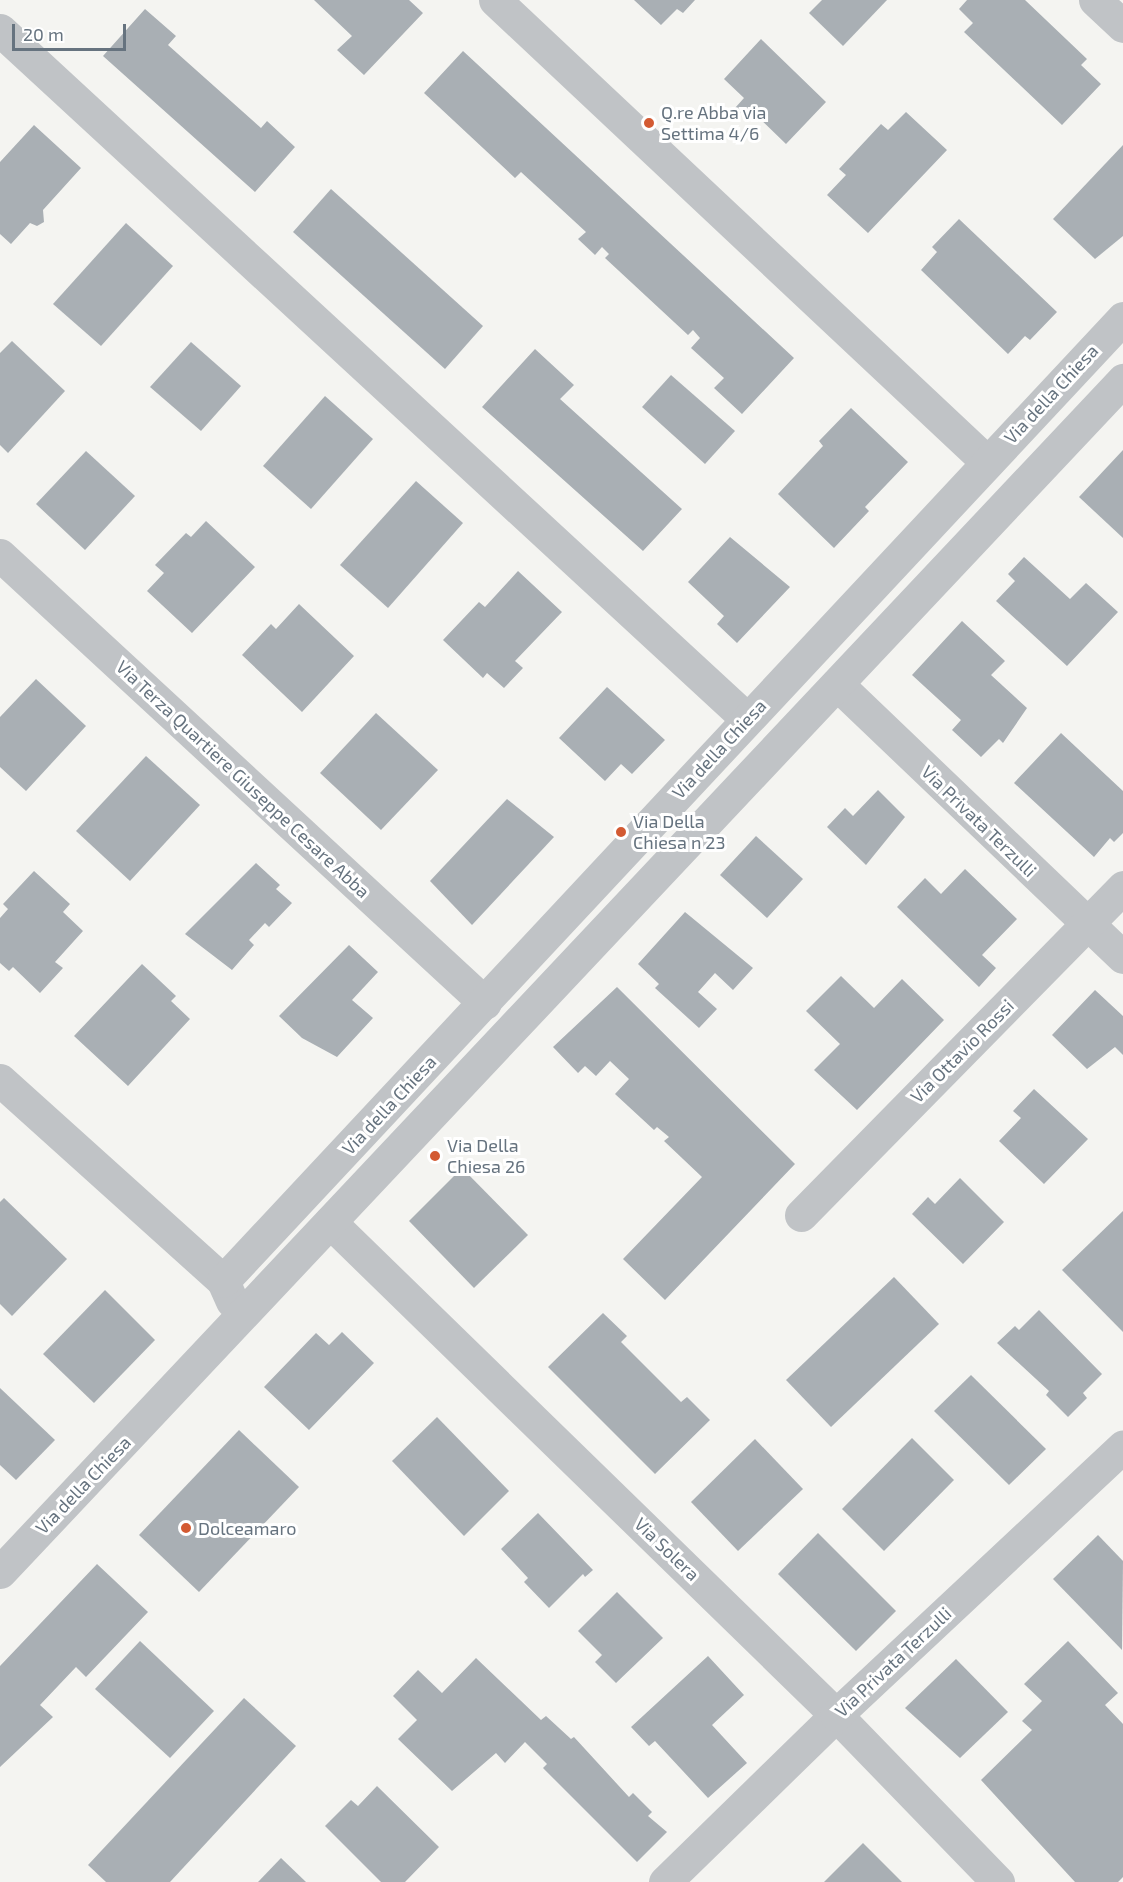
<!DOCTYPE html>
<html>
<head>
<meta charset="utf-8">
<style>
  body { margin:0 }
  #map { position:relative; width:1123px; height:1882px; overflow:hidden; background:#f4f4f1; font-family:"Exo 2",sans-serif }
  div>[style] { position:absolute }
  .building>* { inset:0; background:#a9afb4 }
  .minor>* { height:33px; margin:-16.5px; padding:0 16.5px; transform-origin:16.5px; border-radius:16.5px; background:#c0c3c6 }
  .dots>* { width:16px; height:16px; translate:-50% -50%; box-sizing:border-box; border:3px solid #fff; border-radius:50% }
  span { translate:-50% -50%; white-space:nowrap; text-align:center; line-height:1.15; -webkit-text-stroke:6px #fff; paint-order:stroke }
  .poi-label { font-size:18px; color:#66737f }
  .left { translate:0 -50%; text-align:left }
  .street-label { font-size:18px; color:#66737f }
  .scale { position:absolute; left:12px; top:24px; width:114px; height:27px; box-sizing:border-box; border:3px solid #66737f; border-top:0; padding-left:8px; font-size:18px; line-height:21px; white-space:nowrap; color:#66737f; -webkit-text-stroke:4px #fff; paint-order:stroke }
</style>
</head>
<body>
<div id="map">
  <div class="building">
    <div style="clip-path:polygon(314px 0,409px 0,423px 13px,364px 75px,337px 50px,352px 36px)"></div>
    <div style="clip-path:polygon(634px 0,695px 0,683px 13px,677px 9px,661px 25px)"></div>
    <div style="clip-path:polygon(822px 0,887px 0,843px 46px,809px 13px)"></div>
    <div style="clip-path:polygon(967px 0,1025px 0,1087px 59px,1081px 65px,1101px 84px,1062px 125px,964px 32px,973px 23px,959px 9px)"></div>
    <div style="clip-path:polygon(145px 9px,176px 36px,168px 45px,261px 128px,267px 121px,295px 147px,255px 192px,103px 56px)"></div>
    <div style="clip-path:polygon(761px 39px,826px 102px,786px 144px,753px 112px,747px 119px,735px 108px,744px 98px,724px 79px)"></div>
    <div style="clip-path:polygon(463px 51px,794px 358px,742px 414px,714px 388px,724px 378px,691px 348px,700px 338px,693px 330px,688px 335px,605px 258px,609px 254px,602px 247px,595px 255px,578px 239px,586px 232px,521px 172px,515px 178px,424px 93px)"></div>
    <div style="clip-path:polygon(906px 112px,947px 150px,868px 233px,827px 195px,846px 175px,839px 169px,881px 124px,888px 130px)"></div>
    <div style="clip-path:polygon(34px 125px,81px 168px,43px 210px,44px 222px,37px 226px,30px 223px,11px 244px,0 234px,0 162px)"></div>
    <div style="clip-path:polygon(1123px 145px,1123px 236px,1095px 259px,1053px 219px)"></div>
    <div style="clip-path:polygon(331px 189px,483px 326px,445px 369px,293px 232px)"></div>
    <div style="clip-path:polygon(959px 219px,1057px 312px,1030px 340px,1025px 336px,1008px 354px,921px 270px,937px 252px,932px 247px)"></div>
    <div style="clip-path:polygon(126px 223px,173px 266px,101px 346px,53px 304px)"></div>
    <div style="clip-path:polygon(12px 341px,65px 391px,8px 453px,0 445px,0 353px)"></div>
    <div style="clip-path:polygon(191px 342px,241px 386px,201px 431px,150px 387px)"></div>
    <div style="clip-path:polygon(535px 349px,574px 385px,560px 399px,682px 509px,643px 551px,482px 407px)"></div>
    <div style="clip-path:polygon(671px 375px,735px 431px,705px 464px,642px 407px)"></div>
    <div style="clip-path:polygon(325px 396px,373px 439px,311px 509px,263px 466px)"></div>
    <div style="clip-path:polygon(851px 408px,908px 462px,865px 507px,869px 511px,834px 548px,778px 494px,823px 446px,819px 441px)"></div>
    <div style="clip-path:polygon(1123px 450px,1123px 538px,1079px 497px)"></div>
    <div style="clip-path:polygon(86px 451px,135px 496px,85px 550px,36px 504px)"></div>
    <div style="clip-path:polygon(416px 481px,463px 523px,388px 608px,340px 565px)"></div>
    <div style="clip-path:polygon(206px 521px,255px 567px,192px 633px,147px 591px,164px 573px,155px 565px,186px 533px,191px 537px)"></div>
    <div style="clip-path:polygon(730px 537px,790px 587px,737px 643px,717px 624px,724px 616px,688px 582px)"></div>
    <div style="clip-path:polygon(1024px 557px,1070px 599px,1086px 583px,1118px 612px,1067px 666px,996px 601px,1015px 581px,1008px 574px)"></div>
    <div style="clip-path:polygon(518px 571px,562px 612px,515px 661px,523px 668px,504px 688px,487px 673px,483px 678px,443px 640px,479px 602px,485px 607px)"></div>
    <div style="clip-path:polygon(299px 604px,354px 656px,302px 712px,242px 655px,271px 624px,276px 629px)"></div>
    <div style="clip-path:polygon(962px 621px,1005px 661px,991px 675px,1027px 708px,1003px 743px,999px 739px,981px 757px,952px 730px,961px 720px,912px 675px)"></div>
    <div style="clip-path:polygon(36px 679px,86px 726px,26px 791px,0 767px,0 717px)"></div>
    <div style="clip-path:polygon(607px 687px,665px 740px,632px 774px,621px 764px,605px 781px,559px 738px)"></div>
    <div style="clip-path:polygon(376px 713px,438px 770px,381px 830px,320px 773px)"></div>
    <div style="clip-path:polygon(1061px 733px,1123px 791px,1123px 833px,1114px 842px,1110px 838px,1094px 857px,1014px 783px)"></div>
    <div style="clip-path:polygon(146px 756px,200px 805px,130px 881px,76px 831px)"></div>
    <div style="clip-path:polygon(878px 790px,905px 817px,866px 865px,827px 827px,845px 808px,853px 816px)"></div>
    <div style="clip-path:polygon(507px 799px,554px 837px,472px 925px,430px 881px)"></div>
    <div style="clip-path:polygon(756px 836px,803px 879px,767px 918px,720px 875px)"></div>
    <div style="clip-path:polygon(256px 863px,280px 885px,276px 889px,292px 903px,269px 927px,265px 923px,249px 940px,254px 945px,232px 970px,185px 934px)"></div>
    <div style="clip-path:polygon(965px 869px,1017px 919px,982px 955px,996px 968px,979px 987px,897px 907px,925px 878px,941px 894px)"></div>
    <div style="clip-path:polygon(34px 871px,70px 904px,63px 912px,83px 931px,55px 962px,63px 968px,40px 993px,13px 967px,9px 971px,0 963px,0 918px,8px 909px,3px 904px)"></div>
    <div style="clip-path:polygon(685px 912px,753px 968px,733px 990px,715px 973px,698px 992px,717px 1009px,699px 1028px,655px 988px,659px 984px,638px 964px)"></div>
    <div style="clip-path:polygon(349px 945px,378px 972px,352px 1000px,373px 1018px,337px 1057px,302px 1038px,279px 1016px)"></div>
    <div style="clip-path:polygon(142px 964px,176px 996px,171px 1001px,190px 1019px,128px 1086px,74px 1036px)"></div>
    <div style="clip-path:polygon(841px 976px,874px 1008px,902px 979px,944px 1020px,857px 1110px,814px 1070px,840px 1044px,806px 1011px)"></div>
    <div style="clip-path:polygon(617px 987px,795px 1164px,665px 1300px,623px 1259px,702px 1177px,664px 1141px,669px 1137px,657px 1127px,654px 1130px,615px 1094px,629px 1079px,610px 1061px,596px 1076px,585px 1066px,578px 1073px,553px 1047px)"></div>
    <div style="clip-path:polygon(1095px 990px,1123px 1016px,1123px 1055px,1115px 1047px,1087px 1069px,1052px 1035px)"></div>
    <div style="clip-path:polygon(1034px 1089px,1088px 1139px,1044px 1184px,999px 1141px,1021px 1118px,1013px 1111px)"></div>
    <div style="clip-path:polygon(462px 1168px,528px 1235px,474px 1288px,409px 1221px)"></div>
    <div style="clip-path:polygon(960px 1178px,1004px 1222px,963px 1264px,912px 1214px,928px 1197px,935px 1204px)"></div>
    <div style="clip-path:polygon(4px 1198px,67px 1259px,12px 1316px,0 1304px,0 1202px)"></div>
    <div style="clip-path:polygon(1123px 1211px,1123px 1332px,1062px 1270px)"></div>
    <div style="clip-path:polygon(894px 1277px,939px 1324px,831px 1427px,786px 1380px)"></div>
    <div style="clip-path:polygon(105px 1290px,155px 1340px,94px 1403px,43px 1354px)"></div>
    <div style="clip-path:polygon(1039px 1310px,1102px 1374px,1083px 1393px,1087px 1398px,1068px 1417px,1046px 1395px,1049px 1391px,997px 1343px,1015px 1326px,1019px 1330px)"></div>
    <div style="clip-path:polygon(603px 1313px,627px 1336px,621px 1342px,681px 1402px,687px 1397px,710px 1420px,655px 1474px,548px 1367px)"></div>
    <div style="clip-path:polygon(342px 1332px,374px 1363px,309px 1430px,264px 1387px,316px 1333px,329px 1345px)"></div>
    <div style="clip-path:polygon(971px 1375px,1046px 1449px,1009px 1485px,934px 1411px)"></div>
    <div style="clip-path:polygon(0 1388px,55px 1440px,16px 1480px,0 1465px)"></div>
    <div style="clip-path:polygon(437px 1417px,509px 1491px,464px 1536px,392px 1461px)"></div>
    <div style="clip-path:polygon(239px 1430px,299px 1487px,199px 1592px,139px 1535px)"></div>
    <div style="clip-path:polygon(912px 1438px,954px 1480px,884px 1551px,842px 1509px)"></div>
    <div style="clip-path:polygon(755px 1439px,803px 1489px,738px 1551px,691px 1502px)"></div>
    <div style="clip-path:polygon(538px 1513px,593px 1570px,585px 1577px,583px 1574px,549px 1608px,524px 1582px,528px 1578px,501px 1549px)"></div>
    <div style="clip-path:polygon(818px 1533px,896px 1611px,856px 1651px,778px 1574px)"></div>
    <div style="clip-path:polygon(1098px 1535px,1123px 1561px,1122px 1650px,1053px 1579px)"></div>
    <div style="clip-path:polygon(97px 1564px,148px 1612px,86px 1677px,76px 1667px,40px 1705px,53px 1717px,0 1767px,0 1666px)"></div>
    <div style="clip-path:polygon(617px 1592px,663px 1638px,616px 1683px,595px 1662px,602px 1655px,578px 1631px)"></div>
    <div style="clip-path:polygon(140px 1641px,214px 1711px,170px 1758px,95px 1689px)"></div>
    <div style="clip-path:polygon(1068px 1641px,1118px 1693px,1105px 1705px,1123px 1724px,1123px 1877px,1118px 1882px,1075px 1882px,981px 1780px,1032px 1730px,1022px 1721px,1042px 1701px,1024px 1684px)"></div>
    <div style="clip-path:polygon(708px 1656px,744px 1695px,712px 1725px,747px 1763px,708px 1798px,655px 1741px,649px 1746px,631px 1727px)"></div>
    <div style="clip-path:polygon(476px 1658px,541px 1720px,546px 1716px,571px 1739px,574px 1737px,629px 1797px,633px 1793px,652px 1812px,648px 1816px,667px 1832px,637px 1862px,543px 1768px,547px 1764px,525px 1742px,505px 1763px,496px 1753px,452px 1791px,398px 1739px,417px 1720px,393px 1696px,418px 1670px,442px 1693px)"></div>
    <div style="clip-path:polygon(956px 1659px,1008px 1712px,960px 1758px,905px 1708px)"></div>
    <div style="clip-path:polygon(244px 1698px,296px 1746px,170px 1882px,106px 1882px,88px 1865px)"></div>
    <div style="clip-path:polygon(377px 1786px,439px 1847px,405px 1882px,381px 1882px,325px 1826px,351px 1800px,358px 1806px)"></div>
    <div style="clip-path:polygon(863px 1843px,902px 1882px,824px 1882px)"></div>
    <div style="clip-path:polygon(281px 1858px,306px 1882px,258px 1882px)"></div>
  </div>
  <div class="minor">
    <div style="left:495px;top:0;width:675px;rotate:43.2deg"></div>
    <div style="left:1095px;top:0;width:38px;rotate:43deg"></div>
    <div style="left:0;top:30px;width:1016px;rotate:42.69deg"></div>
    <div style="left:0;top:555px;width:660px;rotate:42.73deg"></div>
    <div style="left:837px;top:684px;width:395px;rotate:43.7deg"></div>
    <div style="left:0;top:1080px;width:300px;rotate:42deg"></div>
    <div style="left:223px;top:1281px;width:22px;rotate:66deg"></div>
    <div style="left:801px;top:1215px;width:460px;rotate:-45.5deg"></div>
    <div style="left:330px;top:1222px;width:706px;rotate:44.25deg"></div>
    <div style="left:836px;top:1715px;width:233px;rotate:45.9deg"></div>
    <div style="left:223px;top:1281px;width:1318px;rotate:-46.94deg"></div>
    <div style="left:0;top:1572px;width:1638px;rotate:-46.71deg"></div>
    <div style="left:665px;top:1882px;width:239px;rotate:-44.3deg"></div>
    <div style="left:836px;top:1715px;width:393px;rotate:-43.1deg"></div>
  </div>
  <div class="dots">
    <div style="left:649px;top:123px;background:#d35a32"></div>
    <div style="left:621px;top:832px;background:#d35a32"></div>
    <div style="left:435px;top:1156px;background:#d35a32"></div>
    <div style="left:186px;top:1528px;background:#d35a32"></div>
  </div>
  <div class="poi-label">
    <span class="left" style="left:661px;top:123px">Q.re Abba via<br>Settima 4/6</span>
    <span class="left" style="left:633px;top:832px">Via Della<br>Chiesa n 23</span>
    <span class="left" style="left:447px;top:1156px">Via Della<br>Chiesa 26</span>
    <span class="left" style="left:198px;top:1528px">Dolceamaro</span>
  </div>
  <div class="street-label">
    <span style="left:1051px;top:394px;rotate:-47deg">Via della Chiesa</span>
    <span style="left:719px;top:749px;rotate:-47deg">Via della Chiesa</span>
    <span style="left:243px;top:779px;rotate:43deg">Via Terza Quartiere Giuseppe Cesare Abba</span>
    <span style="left:979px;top:821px;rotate:44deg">Via Privata Terzulli</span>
    <span style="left:962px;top:1051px;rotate:-45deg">Via Ottavio Rossi</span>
    <span style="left:389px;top:1105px;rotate:-47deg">Via della Chiesa</span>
    <span style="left:83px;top:1485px;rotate:-46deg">Via della Chiesa</span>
    <span style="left:667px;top:1549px;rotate:44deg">Via Solera</span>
    <span style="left:893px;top:1662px;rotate:-43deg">Via Privata Terzulli</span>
  </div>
  <div class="scale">20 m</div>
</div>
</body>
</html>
